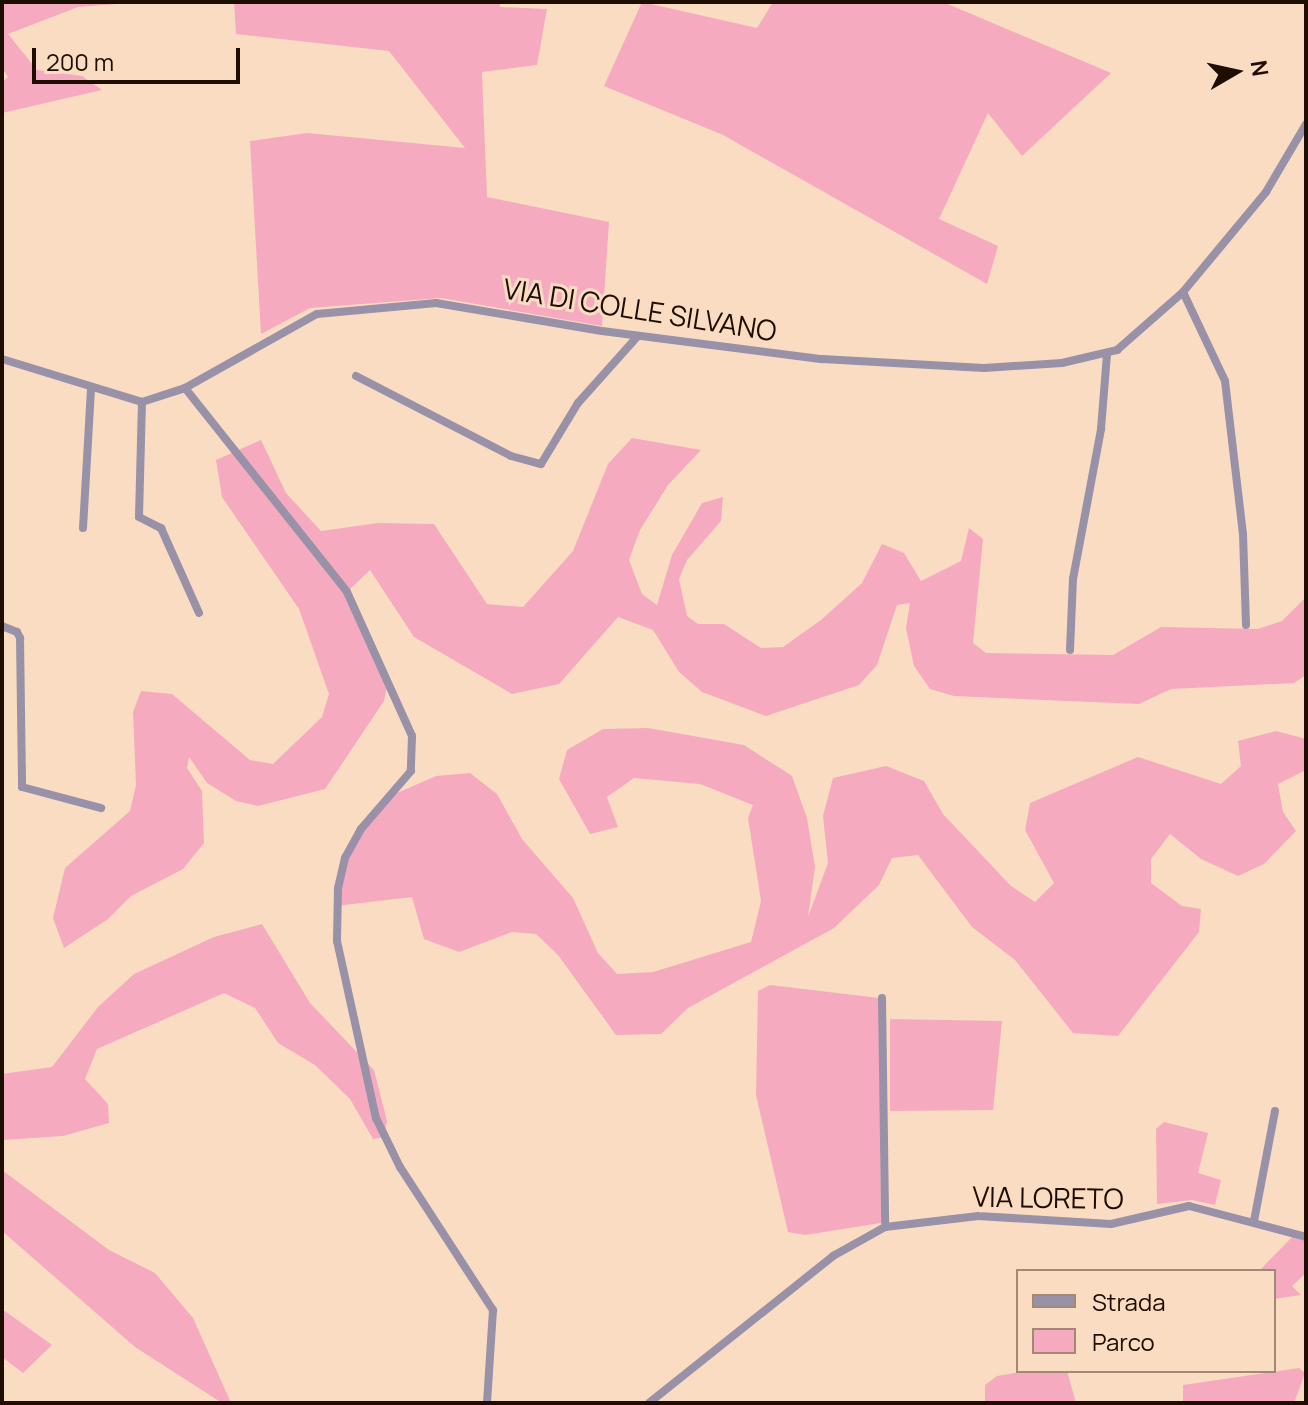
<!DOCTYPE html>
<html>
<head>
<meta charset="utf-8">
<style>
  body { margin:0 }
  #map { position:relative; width:1308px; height:1405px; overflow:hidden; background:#fadcc3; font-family:Manrope,sans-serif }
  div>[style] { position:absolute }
  .green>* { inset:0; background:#f6aabf }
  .minor>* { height:8px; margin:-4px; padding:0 4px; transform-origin:4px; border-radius:4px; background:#9991a8 }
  span { translate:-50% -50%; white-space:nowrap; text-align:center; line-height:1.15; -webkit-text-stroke:6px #fadcc3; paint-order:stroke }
  .street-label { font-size:28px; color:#1e0d01 }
  .frame { position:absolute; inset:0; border:4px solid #1e0d01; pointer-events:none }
  .legend { position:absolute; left:1016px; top:1269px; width:260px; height:104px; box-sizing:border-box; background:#fadcc3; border:2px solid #a28975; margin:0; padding:10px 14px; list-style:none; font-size:24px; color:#1e0d01 }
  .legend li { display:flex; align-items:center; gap:16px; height:40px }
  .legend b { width:40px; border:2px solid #a28975 }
  .north { position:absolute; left:1196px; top:32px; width:80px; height:80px; -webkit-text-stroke:6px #fadcc3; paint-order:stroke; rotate:81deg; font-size:22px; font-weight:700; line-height:32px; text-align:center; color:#1e0d01 }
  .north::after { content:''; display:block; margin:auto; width:28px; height:36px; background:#1e0d01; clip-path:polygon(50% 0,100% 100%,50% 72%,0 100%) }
  .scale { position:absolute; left:32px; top:48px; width:208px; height:36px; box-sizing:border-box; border:4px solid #1e0d01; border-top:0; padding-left:10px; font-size:24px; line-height:28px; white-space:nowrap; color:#1e0d01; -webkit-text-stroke:6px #fadcc3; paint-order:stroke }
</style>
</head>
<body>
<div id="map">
  <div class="green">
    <div style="clip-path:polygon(2px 2px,142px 2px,78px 7px,8px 34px,37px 70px,82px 76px,102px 90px,2px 113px,2px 82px,8px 77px,2px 68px)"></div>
    <div style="clip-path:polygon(234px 2px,500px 2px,500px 7px,547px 9px,537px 65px,482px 72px,487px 197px,609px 222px,602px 326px,441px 298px,310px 308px,261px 334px,250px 141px,307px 133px,465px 148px,389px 51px,236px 34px)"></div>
    <div style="clip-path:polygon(642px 2px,757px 28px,773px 2px,943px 2px,1111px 73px,1022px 156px,988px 113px,939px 219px,998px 246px,987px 284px,723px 135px,604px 86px)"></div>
    <div style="clip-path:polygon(632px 438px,701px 450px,668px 485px,640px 530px,629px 560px,642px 594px,657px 605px,672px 555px,702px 503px,723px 497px,721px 521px,687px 560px,679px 579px,687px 616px,698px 624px,724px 624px,761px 648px,783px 647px,821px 620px,862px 583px,882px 544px,904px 553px,921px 581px,961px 561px,969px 528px,983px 539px,973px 643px,986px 653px,1113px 655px,1161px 627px,1258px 629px,1282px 621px,1306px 597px,1306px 675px,1294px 683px,1171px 689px,1139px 704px,954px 696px,930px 689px,914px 666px,906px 628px,910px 603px,897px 605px,877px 665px,859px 685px,766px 716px,702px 692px,679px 672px,653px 630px,618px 617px,559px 684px,512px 694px,414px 637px,370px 570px,347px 592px,389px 676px,384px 701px,325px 789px,258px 806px,236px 801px,207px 783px,189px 757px,187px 768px,202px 791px,204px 843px,183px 869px,131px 896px,108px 919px,64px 948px,53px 918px,65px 868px,130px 811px,136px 785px,133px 712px,141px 691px,172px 694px,250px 760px,273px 764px,322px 717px,329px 694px,299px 609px,222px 497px,216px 460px,261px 440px,286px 493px,321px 531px,378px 523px,434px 524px,487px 604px,523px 607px,573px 551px,608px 464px)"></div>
    <div style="clip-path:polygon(648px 728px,744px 745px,792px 776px,807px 818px,815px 867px,808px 917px,828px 863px,823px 816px,833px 778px,886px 766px,924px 781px,943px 814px,1011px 886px,1035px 902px,1054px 883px,1025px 830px,1030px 803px,1138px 757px,1221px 784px,1241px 766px,1238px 741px,1276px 731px,1306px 739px,1306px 770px,1278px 784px,1283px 812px,1296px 831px,1264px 864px,1238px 876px,1201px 859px,1170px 834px,1151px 859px,1151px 883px,1182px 906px,1201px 909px,1199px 932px,1118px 1036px,1073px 1033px,1015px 960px,972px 927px,918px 855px,892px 858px,879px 885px,834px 928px,688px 1008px,661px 1034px,616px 1035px,558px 955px,536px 934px,512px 932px,459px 952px,424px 939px,412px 897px,336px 906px,349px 848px,397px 793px,436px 776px,470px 773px,497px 794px,522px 839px,573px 898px,598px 953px,617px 974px,653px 972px,751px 942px,761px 901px,748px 818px,753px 805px,700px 784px,634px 778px,607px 797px,618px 827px,590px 834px,559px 779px,567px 750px,603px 729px)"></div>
    <div style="clip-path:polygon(262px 924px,310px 1003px,374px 1070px,387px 1121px,384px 1137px,373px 1139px,350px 1099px,315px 1065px,278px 1043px,255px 1008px,224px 993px,97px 1049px,85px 1079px,108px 1104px,109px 1123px,63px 1136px,2px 1140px,2px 1074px,52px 1067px,98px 1007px,134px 974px,214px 937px)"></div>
    <div style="clip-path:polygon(770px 985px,879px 998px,881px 1223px,805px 1235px,788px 1232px,756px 1095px,758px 991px)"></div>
    <div style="clip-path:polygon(890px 1019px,1002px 1021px,993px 1110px,890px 1111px)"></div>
    <div style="clip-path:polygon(1164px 1122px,1208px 1133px,1198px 1173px,1221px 1180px,1215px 1205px,1192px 1200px,1157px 1204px,1156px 1129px)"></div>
    <div style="clip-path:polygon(2px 1170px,109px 1250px,155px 1273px,193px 1318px,231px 1403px,222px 1403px,135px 1347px,2px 1231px)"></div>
    <div style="clip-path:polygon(1293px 1236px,1306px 1239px,1306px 1273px,1292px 1286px,1301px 1295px,1274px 1299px,1274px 1271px,1259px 1271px)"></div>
    <div style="clip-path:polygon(2px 1309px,52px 1345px,23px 1373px,2px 1357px)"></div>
    <div style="clip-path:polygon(1299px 1368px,1305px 1373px,1294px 1403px,1183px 1403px,1183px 1385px)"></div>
    <div style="clip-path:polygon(1027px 1371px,1067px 1371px,1076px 1403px,985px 1403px,985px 1385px,997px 1376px)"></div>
  </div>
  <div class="minor">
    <div style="left:1183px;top:292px;width:98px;rotate:64.7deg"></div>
    <div style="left:1225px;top:381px;width:154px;rotate:83.3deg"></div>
    <div style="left:1243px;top:534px;width:91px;rotate:88.1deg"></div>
    <div style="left:2px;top:359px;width:146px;rotate:17.1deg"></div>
    <div style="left:142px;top:402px;width:45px;rotate:-18deg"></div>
    <div style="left:185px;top:388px;width:151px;rotate:-29.3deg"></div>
    <div style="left:317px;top:314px;width:120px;rotate:-5.3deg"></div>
    <div style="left:436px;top:303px;width:168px;rotate:9.6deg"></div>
    <div style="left:602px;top:331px;width:222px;rotate:7.3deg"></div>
    <div style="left:822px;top:359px;width:162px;rotate:3.2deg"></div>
    <div style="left:984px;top:368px;width:78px;rotate:-3.7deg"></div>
    <div style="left:1062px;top:363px;width:57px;rotate:-13.3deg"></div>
    <div style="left:1117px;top:350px;width:88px;rotate:-41.3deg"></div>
    <div style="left:1183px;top:292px;width:130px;rotate:-50.3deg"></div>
    <div style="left:1266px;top:192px;width:79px;rotate:-59.5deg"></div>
    <div style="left:356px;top:376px;width:174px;rotate:27.3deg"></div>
    <div style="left:511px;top:456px;width:31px;rotate:15deg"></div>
    <div style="left:541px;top:464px;width:71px;rotate:-58.8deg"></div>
    <div style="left:578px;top:403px;width:90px;rotate:-48.2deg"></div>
    <div style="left:185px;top:388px;width:260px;rotate:51.5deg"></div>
    <div style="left:347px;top:592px;width:158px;rotate:65.7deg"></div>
    <div style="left:412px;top:736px;width:35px;rotate:92deg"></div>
    <div style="left:411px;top:771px;width:77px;rotate:130.8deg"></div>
    <div style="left:361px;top:829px;width:33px;rotate:119deg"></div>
    <div style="left:345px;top:858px;width:31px;rotate:103deg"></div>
    <div style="left:338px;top:888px;width:53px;rotate:91.1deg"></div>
    <div style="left:337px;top:941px;width:181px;rotate:77.6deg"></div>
    <div style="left:376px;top:1118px;width:55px;rotate:63.9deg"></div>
    <div style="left:400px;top:1167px;width:171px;rotate:57deg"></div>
    <div style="left:493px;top:1310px;width:93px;rotate:93.7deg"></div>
    <div style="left:142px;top:402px;width:115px;rotate:91.5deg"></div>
    <div style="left:139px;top:517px;width:25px;rotate:27deg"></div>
    <div style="left:161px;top:528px;width:93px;rotate:65.9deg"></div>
    <div style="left:83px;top:528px;width:140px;rotate:-86.7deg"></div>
    <div style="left:2px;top:626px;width:16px;rotate:22deg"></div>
    <div style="left:17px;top:632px;width:7px;rotate:63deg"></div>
    <div style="left:20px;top:638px;width:149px;rotate:89.2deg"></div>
    <div style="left:22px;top:787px;width:82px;rotate:14.9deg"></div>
    <div style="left:1070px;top:650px;width:71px;rotate:-87.6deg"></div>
    <div style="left:1073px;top:579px;width:153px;rotate:-79.4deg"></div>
    <div style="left:1101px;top:429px;width:75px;rotate:-85.4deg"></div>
    <div style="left:882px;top:998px;width:229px;rotate:89.2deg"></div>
    <div style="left:1254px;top:1221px;width:112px;rotate:-79.2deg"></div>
    <div style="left:649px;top:1403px;width:236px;rotate:-38.6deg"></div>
    <div style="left:833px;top:1256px;width:60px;rotate:-29.1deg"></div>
    <div style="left:885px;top:1227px;width:94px;rotate:-6.7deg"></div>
    <div style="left:978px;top:1216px;width:133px;rotate:3.4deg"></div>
    <div style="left:1111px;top:1224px;width:80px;rotate:-13deg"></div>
    <div style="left:1189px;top:1206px;width:121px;rotate:14.8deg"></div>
  </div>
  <div class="street-label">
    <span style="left:640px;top:309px;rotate:9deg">VIA DI COLLE SILVANO</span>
    <span style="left:1048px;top:1197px;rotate:1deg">VIA LORETO</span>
  </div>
  <div class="frame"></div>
  <ul class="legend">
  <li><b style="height:10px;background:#9991a8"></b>Strada</li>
  <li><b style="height:22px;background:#f6aabf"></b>Parco</li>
  </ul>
  <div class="north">N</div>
  <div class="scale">200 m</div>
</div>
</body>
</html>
